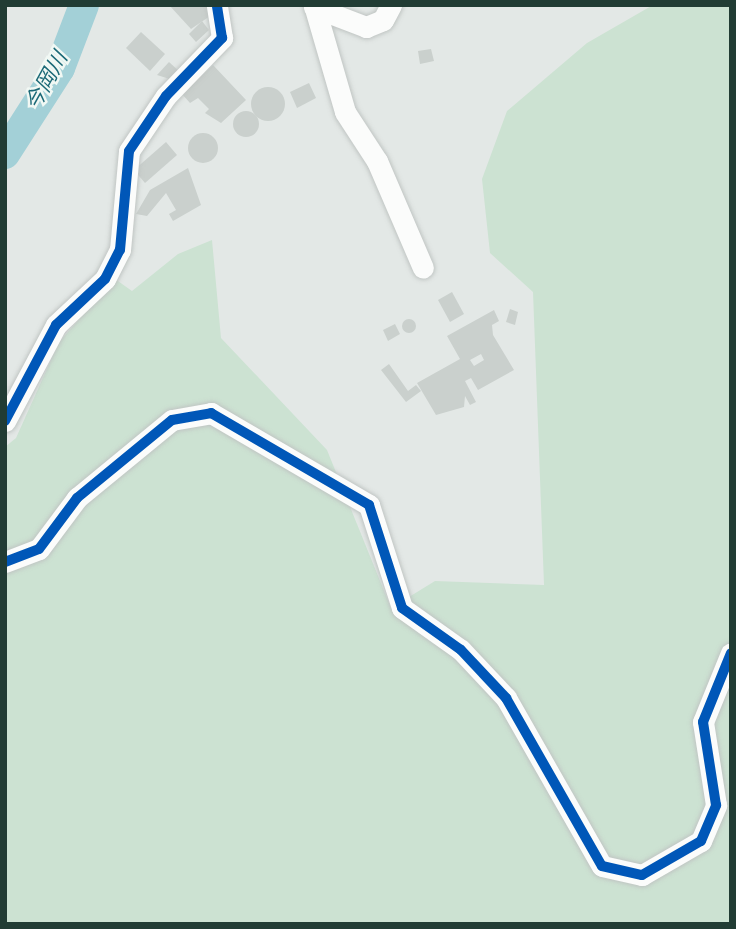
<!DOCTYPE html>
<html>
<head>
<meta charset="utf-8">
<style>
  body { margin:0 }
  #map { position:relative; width:736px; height:929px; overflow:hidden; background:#e3e8e6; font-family:Overpass,"Noto Sans JP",sans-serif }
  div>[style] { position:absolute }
  .green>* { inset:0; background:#cce2d2 }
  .river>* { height:30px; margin:-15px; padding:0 15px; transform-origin:15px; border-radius:15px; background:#a3d0d7 }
  .building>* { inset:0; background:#cad0cd }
  .round { border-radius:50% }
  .roads { filter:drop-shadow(0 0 2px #c0c5c3) drop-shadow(0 0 2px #c0c5c3) }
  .minor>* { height:21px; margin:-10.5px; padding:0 10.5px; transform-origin:10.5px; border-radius:10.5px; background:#fbfcfb }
  .cycleway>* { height:10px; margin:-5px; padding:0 5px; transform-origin:5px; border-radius:5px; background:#0057b8 }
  span { translate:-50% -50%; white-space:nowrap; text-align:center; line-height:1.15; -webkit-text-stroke:5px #f1f8f4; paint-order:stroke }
  .water-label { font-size:21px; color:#1b6977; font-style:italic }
  .frame { position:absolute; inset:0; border:7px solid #213c34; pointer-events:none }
</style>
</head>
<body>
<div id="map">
  <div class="green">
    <div style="clip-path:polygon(653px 5px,731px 5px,731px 924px,5px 924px,5px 447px,16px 438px,59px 342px,115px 279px,132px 291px,178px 254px,212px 240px,221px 338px,327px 450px,391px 608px,435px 581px,544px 585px,533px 292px,490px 253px,482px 179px,507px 111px,587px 43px)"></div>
  </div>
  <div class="river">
    <div style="left:5px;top:154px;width:102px;rotate:-57.4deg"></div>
    <div style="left:60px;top:68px;width:67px;rotate:-69.1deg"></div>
  </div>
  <div class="building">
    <div style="clip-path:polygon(169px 5px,205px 5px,213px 14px,191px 29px)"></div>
    <div style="clip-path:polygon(202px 21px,209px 30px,196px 42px,189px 34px)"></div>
    <div style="clip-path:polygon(141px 32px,165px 54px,150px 71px,126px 48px)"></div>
    <div style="clip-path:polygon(431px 49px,434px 61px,420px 64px,418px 51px)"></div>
    <div style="clip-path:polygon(169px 62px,180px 72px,173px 80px,157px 75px)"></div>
    <div style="clip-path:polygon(213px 65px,246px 100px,221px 123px,205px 113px,209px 109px,198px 98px,190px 103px,182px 94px)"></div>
    <div style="clip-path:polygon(309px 83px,316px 98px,297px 108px,290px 92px)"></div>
    <div class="round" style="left:251px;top:87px;width:34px;height:34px"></div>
    <div class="round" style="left:233px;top:111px;width:26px;height:26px"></div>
    <div class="round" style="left:188px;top:133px;width:30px;height:30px"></div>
    <div style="clip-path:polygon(166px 142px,177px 155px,145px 183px,134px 170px)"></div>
    <div style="clip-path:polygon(188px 168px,201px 205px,173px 221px,169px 214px,176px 210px,166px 193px,147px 216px,136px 214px,150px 190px)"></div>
    <div style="clip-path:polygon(452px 292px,464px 314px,450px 322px,438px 300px)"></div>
    <div style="clip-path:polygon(510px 309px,518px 312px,515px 325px,506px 322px)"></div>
    <div style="clip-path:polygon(evenodd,494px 310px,499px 321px,492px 325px,493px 335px,514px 370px,478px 390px,471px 378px,465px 381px,476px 402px,470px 405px,465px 396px,464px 407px,436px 415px,417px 383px,460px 359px,447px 336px,494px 310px,481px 354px,484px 360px,474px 366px,470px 360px,481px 354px)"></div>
    <div class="round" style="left:402px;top:319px;width:14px;height:14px"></div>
    <div style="clip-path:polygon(395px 324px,400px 334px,388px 341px,383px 330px)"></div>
    <div style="clip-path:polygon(389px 364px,408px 391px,416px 385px,421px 391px,406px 402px,381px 370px)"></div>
  </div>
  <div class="roads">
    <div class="minor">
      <div style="left:314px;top:5px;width:111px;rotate:73.8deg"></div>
      <div style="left:345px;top:112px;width:59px;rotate:56.9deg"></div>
      <div style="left:377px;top:161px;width:116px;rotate:66.7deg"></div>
      <div style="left:314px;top:7px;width:56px;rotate:21deg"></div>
      <div style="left:366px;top:27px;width:18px;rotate:-22deg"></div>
      <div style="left:383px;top:20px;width:17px;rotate:-62deg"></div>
      <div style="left:5px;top:421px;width:109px;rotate:-62deg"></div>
      <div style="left:56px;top:325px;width:67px;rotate:-43.2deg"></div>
      <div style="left:105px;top:279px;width:33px;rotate:-63deg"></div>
      <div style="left:120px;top:250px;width:99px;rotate:-84.8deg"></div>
      <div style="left:129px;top:151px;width:66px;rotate:-56.1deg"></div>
      <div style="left:166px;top:96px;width:81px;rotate:-46deg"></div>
      <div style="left:222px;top:38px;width:33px;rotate:-99deg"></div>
      <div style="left:5px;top:562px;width:36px;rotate:-21deg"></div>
      <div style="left:39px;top:549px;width:64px;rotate:-53.3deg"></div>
      <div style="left:77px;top:498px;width:123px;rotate:-39.4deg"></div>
      <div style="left:172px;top:420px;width:40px;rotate:-10deg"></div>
      <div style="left:211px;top:413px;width:183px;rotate:30.2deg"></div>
      <div style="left:369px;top:505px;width:108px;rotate:72.2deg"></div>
      <div style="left:402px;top:608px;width:72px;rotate:35.4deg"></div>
      <div style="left:461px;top:650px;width:66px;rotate:46.8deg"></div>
      <div style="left:506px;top:698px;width:193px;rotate:60.3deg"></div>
      <div style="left:602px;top:866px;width:41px;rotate:12.7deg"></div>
      <div style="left:642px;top:875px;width:68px;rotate:-30deg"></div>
      <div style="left:701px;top:841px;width:39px;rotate:-67deg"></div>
      <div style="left:716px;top:805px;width:84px;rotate:-98.9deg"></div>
      <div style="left:703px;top:722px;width:74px;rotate:-67.9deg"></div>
    </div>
  </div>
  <div class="cycleway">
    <div style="left:5px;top:421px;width:109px;rotate:-62deg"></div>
    <div style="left:56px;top:325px;width:67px;rotate:-43.2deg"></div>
    <div style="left:105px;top:279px;width:33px;rotate:-63deg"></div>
    <div style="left:120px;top:250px;width:99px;rotate:-84.8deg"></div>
    <div style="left:129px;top:151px;width:66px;rotate:-56.1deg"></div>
    <div style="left:166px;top:96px;width:81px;rotate:-46deg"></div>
    <div style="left:222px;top:38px;width:33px;rotate:-99deg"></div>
    <div style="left:5px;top:562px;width:36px;rotate:-21deg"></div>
    <div style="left:39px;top:549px;width:64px;rotate:-53.3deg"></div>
    <div style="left:77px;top:498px;width:123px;rotate:-39.4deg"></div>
    <div style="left:172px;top:420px;width:40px;rotate:-10deg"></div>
    <div style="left:211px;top:413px;width:183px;rotate:30.2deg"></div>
    <div style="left:369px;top:505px;width:108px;rotate:72.2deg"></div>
    <div style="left:402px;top:608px;width:72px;rotate:35.4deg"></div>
    <div style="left:461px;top:650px;width:66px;rotate:46.8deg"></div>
    <div style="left:506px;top:698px;width:193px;rotate:60.3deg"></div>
    <div style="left:602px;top:866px;width:41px;rotate:12.7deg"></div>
    <div style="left:642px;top:875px;width:68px;rotate:-30deg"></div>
    <div style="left:701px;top:841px;width:39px;rotate:-67deg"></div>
    <div style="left:716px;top:805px;width:84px;rotate:-98.9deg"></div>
    <div style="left:703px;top:722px;width:74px;rotate:-67.9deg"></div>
  </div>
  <div class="water-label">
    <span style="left:48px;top:82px;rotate:-61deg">今岡川</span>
  </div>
  <div class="frame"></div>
</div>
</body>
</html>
